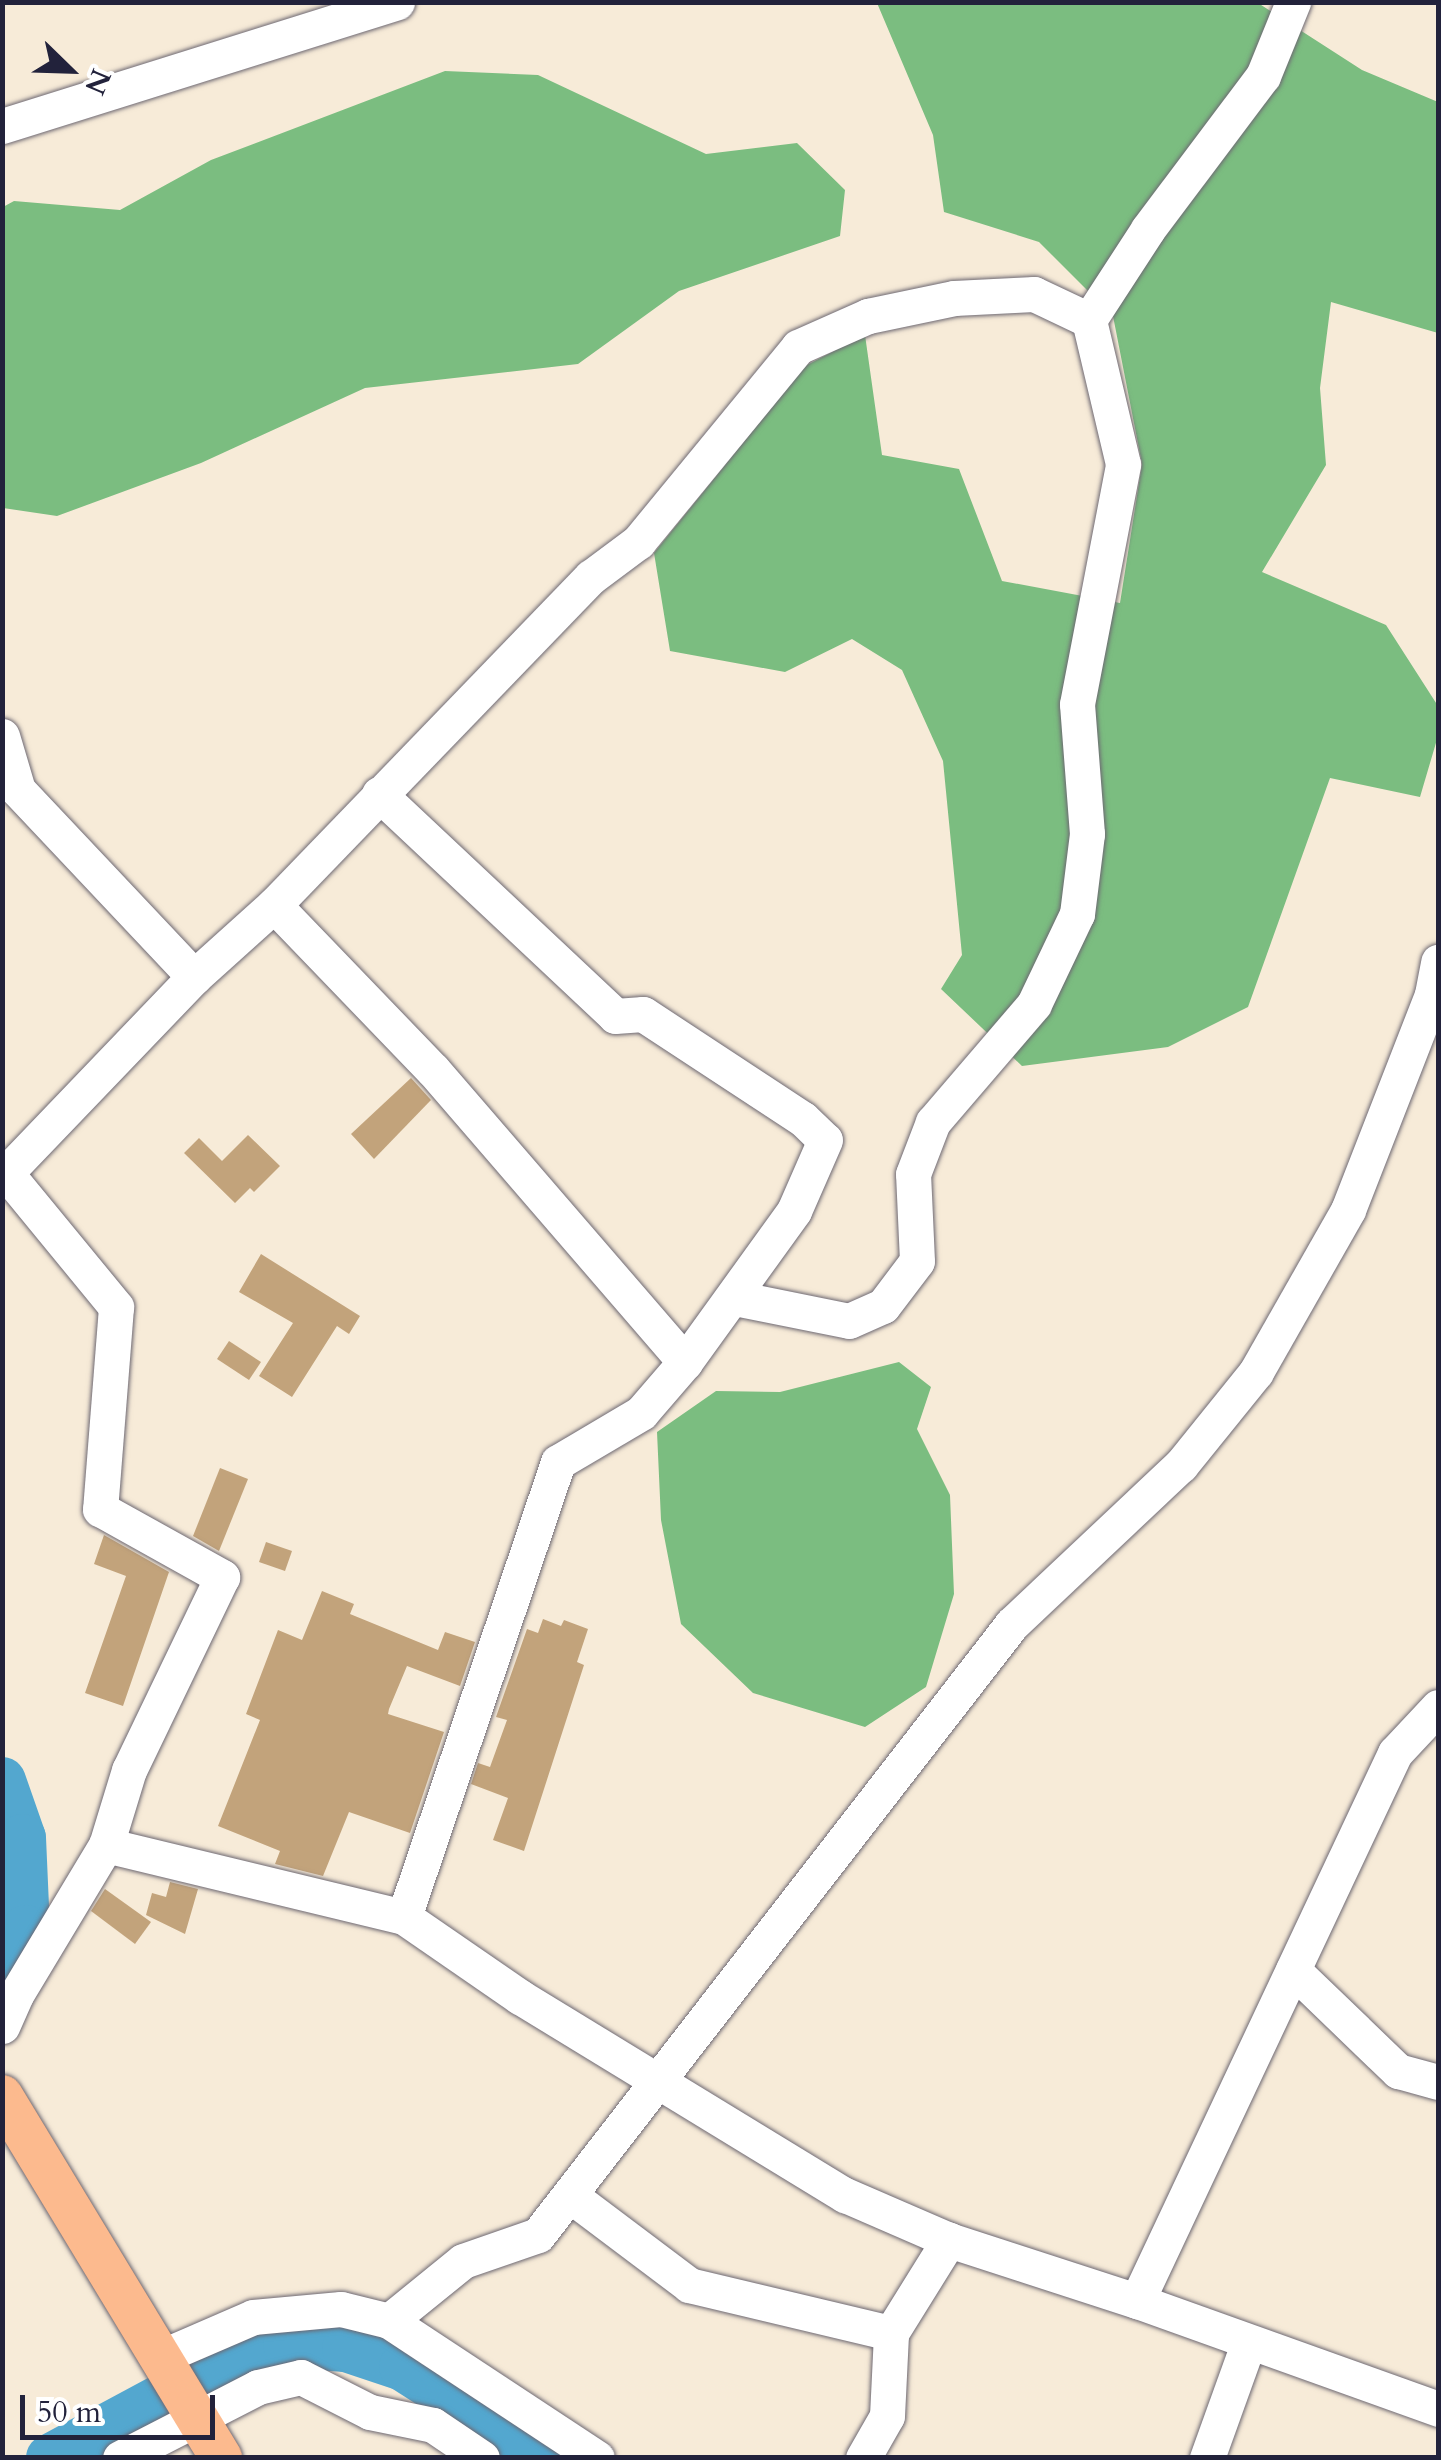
<!DOCTYPE html>
<html>
<head>
<meta charset="utf-8">
<style>
  body { margin:0 }
  #map { position:relative; width:1441px; height:2460px; overflow:hidden; background:#f7ebd8; font-family:Cardo,serif }
  div>[style] { position:absolute }
  .forest>* { inset:0; background:#7bbd80 }
  .stream>* { height:8px; margin:-4px; padding:0 4px; transform-origin:4px; border-radius:4px; background:#53a7cf }
  .river>* { height:48px; margin:-24px; padding:0 24px; transform-origin:24px; border-radius:24px; background:#53a7cf }
  .building>* { inset:0; background:#c2a37b }
  .roads { filter:drop-shadow(0 0 2px #6d6872) drop-shadow(0 0 2px #6d6872) }
  .minor>* { height:35px; margin:-17.5px; padding:0 17.5px; transform-origin:17.5px; border-radius:17.5px; background:#fff }
  .major>* { height:42px; margin:-21px; padding:0 21px; transform-origin:21px; border-radius:21px; background:#fcba8e }
  span { translate:-50% -50%; white-space:nowrap; text-align:center; line-height:1.15; -webkit-text-stroke:9px #fff; paint-order:stroke }
  .frame { position:absolute; inset:0; border:5px solid #22223b; pointer-events:none }
  .north { position:absolute; left:20px; top:20px; width:100px; height:100px; -webkit-text-stroke:8px #fff; paint-order:stroke; rotate:113deg; font-size:28px; font-weight:700; line-height:40px; text-align:center; color:#22223b }
  .north::after { content:''; display:block; margin:auto; width:35px; height:45px; background:#22223b; clip-path:polygon(50% 0,100% 100%,50% 72%,0 100%) }
  .scale { position:absolute; left:20px; top:2395px; width:195px; height:45px; box-sizing:border-box; border:5px solid #22223b; border-top:0; padding-left:12px; font-size:30px; line-height:35px; white-space:nowrap; color:#22223b; -webkit-text-stroke:8px #fff; paint-order:stroke }
</style>
</head>
<body>
<div id="map">
  <div class="forest">
    <div style="clip-path:polygon(877px 3px,1258px 3px,1362px 70px,1438px 102px,1438px 333px,1331px 302px,1320px 388px,1326px 465px,1262px 572px,1386px 625px,1438px 706px,1438px 736px,1420px 797px,1330px 778px,1248px 1007px,1168px 1047px,1022px 1066px,941px 989px,962px 955px,943px 761px,902px 670px,852px 639px,785px 672px,670px 651px,654px 553px,805px 366px,865px 335px,882px 455px,959px 469px,1002px 581px,1120px 603px,1142px 464px,1113px 316px,1039px 242px,944px 212px,933px 135px)"></div>
    <div style="clip-path:polygon(445px 71px,538px 75px,706px 154px,797px 143px,845px 190px,840px 236px,679px 291px,578px 364px,365px 388px,201px 463px,57px 516px,3px 508px,3px 207px,14px 201px,120px 210px,211px 160px)"></div>
    <div style="clip-path:polygon(899px 1362px,931px 1387px,917px 1429px,950px 1495px,954px 1594px,926px 1687px,865px 1727px,753px 1693px,681px 1624px,661px 1520px,657px 1432px,716px 1391px,780px 1392px)"></div>
  </div>
  <div class="stream">
    <div style="left:2px;top:1830px;width:22px;rotate:22deg"></div>
  </div>
  <div class="river">
    <div style="left:2px;top:1781px;width:60px;rotate:70.7deg"></div>
    <div style="left:22px;top:1838px;width:91px;rotate:87.5deg"></div>
    <div style="left:26px;top:1929px;width:54px;rotate:116.6deg"></div>
    <div style="left:50px;top:2458px;width:177px;rotate:-28.3deg"></div>
    <div style="left:206px;top:2374px;width:86px;rotate:-20.3deg"></div>
    <div style="left:287px;top:2344px;width:59px;rotate:3.9deg"></div>
    <div style="left:346px;top:2348px;width:60px;rotate:18.4deg"></div>
    <div style="left:403px;top:2367px;width:169px;rotate:32.7deg"></div>
  </div>
  <div class="building">
    <div style="clip-path:polygon(411px 1078px,431px 1100px,374px 1159px,351px 1134px)"></div>
    <div style="clip-path:polygon(248px 1135px,280px 1166px,254px 1192px,250px 1188px,235px 1203px,184px 1153px,199px 1138px,222px 1161px)"></div>
    <div style="clip-path:polygon(261px 1254px,360px 1316px,349px 1334px,337px 1326px,292px 1397px,259px 1376px,293px 1323px,239px 1292px)"></div>
    <div style="clip-path:polygon(229px 1341px,261px 1362px,249px 1380px,217px 1359px)"></div>
    <div style="clip-path:polygon(220px 1468px,248px 1479px,219px 1551px,193px 1536px)"></div>
    <div style="clip-path:polygon(104px 1535px,169px 1572px,123px 1706px,85px 1693px,126px 1576px,94px 1564px)"></div>
    <div style="clip-path:polygon(266px 1542px,292px 1551px,285px 1571px,259px 1562px)"></div>
    <div style="clip-path:polygon(322px 1591px,354px 1604px,350px 1614px,438px 1650px,445px 1632px,475px 1642px,460px 1686px,407px 1666px,389px 1709px,388px 1714px,444px 1732px,410px 1833px,349px 1812px,323px 1876px,275px 1864px,280px 1851px,218px 1826px,260px 1720px,246px 1714px,278px 1630px,302px 1640px)"></div>
    <div style="clip-path:polygon(543px 1619px,561px 1626px,564px 1620px,588px 1629px,577px 1662px,584px 1665px,524px 1851px,493px 1840px,508px 1798px,471px 1784px,478px 1763px,490px 1767px,507px 1720px,496px 1717px,527px 1629px,538px 1633px)"></div>
    <div style="clip-path:polygon(170px 1882px,198px 1889px,185px 1934px,146px 1915px,152px 1893px,166px 1897px)"></div>
    <div style="clip-path:polygon(105px 1889px,151px 1922px,135px 1944px,91px 1911px)"></div>
  </div>
  <div class="roads">
    <div class="minor">
      <div style="left:2px;top:126px;width:414px;rotate:-17.4deg"></div>
      <div style="left:2px;top:736px;width:56px;rotate:73.5deg"></div>
      <div style="left:18px;top:790px;width:257px;rotate:46.7deg"></div>
      <div style="left:379px;top:794px;width:324px;rotate:43.2deg"></div>
      <div style="left:615px;top:1016px;width:28px;rotate:-4deg"></div>
      <div style="left:643px;top:1014px;width:191px;rotate:33.3deg"></div>
      <div style="left:803px;top:1119px;width:30px;rotate:44deg"></div>
      <div style="left:825px;top:1140px;width:77px;rotate:113.6deg"></div>
      <div style="left:794px;top:1211px;width:186px;rotate:125.8deg"></div>
      <div style="left:685px;top:1362px;width:67px;rotate:130.8deg"></div>
      <div style="left:641px;top:1413px;width:96px;rotate:149.4deg"></div>
      <div style="left:558px;top:1462px;width:480px;rotate:108.7deg"></div>
      <div style="left:274px;top:905px;width:229px;rotate:46.1deg"></div>
      <div style="left:433px;top:1070px;width:386px;rotate:49.2deg"></div>
      <div style="left:2px;top:1168px;width:180px;rotate:50.6deg"></div>
      <div style="left:116px;top:1307px;width:203px;rotate:94.5deg"></div>
      <div style="left:100px;top:1509px;width:140px;rotate:29.1deg"></div>
      <div style="left:222px;top:1577px;width:214px;rotate:115.7deg"></div>
      <div style="left:129px;top:1770px;width:78px;rotate:107deg"></div>
      <div style="left:106px;top:1845px;width:175px;rotate:121deg"></div>
      <div style="left:16px;top:1995px;width:34px;rotate:114deg"></div>
      <div style="left:6px;top:1173px;width:272px;rotate:-46.2deg"></div>
      <div style="left:194px;top:977px;width:108px;rotate:-42deg"></div>
      <div style="left:274px;top:905px;width:456px;rotate:-46deg"></div>
      <div style="left:591px;top:577px;width:59px;rotate:-36.7deg"></div>
      <div style="left:638px;top:542px;width:252px;rotate:-50.6deg"></div>
      <div style="left:798px;top:347px;width:77px;rotate:-23.9deg"></div>
      <div style="left:868px;top:316px;width:88px;rotate:-11.8deg"></div>
      <div style="left:954px;top:298px;width:80px;rotate:-2.9deg"></div>
      <div style="left:1034px;top:294px;width:61px;rotate:25.3deg"></div>
      <div style="left:735px;top:1298px;width:116px;rotate:11.4deg"></div>
      <div style="left:849px;top:1321px;width:37px;rotate:-24deg"></div>
      <div style="left:883px;top:1306px;width:56px;rotate:-52.9deg"></div>
      <div style="left:917px;top:1261px;width:87px;rotate:-92.6deg"></div>
      <div style="left:913px;top:1174px;width:56px;rotate:-69deg"></div>
      <div style="left:933px;top:1122px;width:155px;rotate:-49.4deg"></div>
      <div style="left:1034px;top:1004px;width:100px;rotate:-64.5deg"></div>
      <div style="left:1077px;top:914px;width:81px;rotate:-82.9deg"></div>
      <div style="left:1087px;top:834px;width:130px;rotate:-94.4deg"></div>
      <div style="left:1077px;top:704px;width:244px;rotate:-79.1deg"></div>
      <div style="left:1123px;top:464px;width:148px;rotate:-103.3deg"></div>
      <div style="left:1089px;top:320px;width:108px;rotate:-57deg"></div>
      <div style="left:1148px;top:229px;width:191px;rotate:-53.1deg"></div>
      <div style="left:1263px;top:76px;width:80px;rotate:-67.9deg"></div>
      <div style="left:106px;top:1845px;width:307px;rotate:13.6deg"></div>
      <div style="left:404px;top:1917px;width:141px;rotate:34.6deg"></div>
      <div style="left:520px;top:1997px;width:381px;rotate:31.4deg"></div>
      <div style="left:845px;top:2195px;width:113px;rotate:23.4deg"></div>
      <div style="left:949px;top:2240px;width:198px;rotate:18deg"></div>
      <div style="left:1137px;top:2301px;width:320px;rotate:19.7deg"></div>
      <div style="left:1293px;top:1970px;width:146px;rotate:43.9deg"></div>
      <div style="left:1398px;top:2071px;width:41px;rotate:15.4deg"></div>
      <div style="left:571px;top:2196px;width:148px;rotate:37deg"></div>
      <div style="left:689px;top:2285px;width:208px;rotate:13.4deg"></div>
      <div style="left:1137px;top:2301px;width:606px;rotate:-64.79deg"></div>
      <div style="left:1395px;top:1753px;width:63px;rotate:-46.9deg"></div>
      <div style="left:389px;top:2321px;width:249px;rotate:33.4deg"></div>
      <div style="left:163px;top:2356px;width:98px;rotate:-23.4deg"></div>
      <div style="left:253px;top:2317px;width:88px;rotate:-5.2deg"></div>
      <div style="left:341px;top:2309px;width:49px;rotate:14deg"></div>
      <div style="left:389px;top:2321px;width:95px;rotate:-39deg"></div>
      <div style="left:463px;top:2261px;width:79px;rotate:-19.1deg"></div>
      <div style="left:538px;top:2235px;width:773px;rotate:-52.2deg"></div>
      <div style="left:1012px;top:1624px;width:232px;rotate:-43.3deg"></div>
      <div style="left:1181px;top:1465px;width:119px;rotate:-51.1deg"></div>
      <div style="left:1256px;top:1372px;width:186px;rotate:-60.4deg"></div>
      <div style="left:1348px;top:1210px;width:232px;rotate:-68.7deg"></div>
      <div style="left:1432px;top:994px;width:33px;rotate:-79deg"></div>
      <div style="left:120px;top:2458px;width:155px;rotate:-27.2deg"></div>
      <div style="left:258px;top:2387px;width:44px;rotate:-13.1deg"></div>
      <div style="left:301px;top:2377px;width:77px;rotate:26.9deg"></div>
      <div style="left:370px;top:2412px;width:64px;rotate:11.7deg"></div>
      <div style="left:433px;top:2425px;width:59px;rotate:34deg"></div>
      <div style="left:863px;top:2458px;width:48px;rotate:-60.3deg"></div>
      <div style="left:887px;top:2416px;width:83px;rotate:-87.2deg"></div>
      <div style="left:891px;top:2333px;width:110px;rotate:-58.1deg"></div>
      <div style="left:1207px;top:2458px;width:121px;rotate:-70.2deg"></div>
    </div>
    <div class="major">
      <div style="left:2px;top:2096px;width:423px;rotate:58.8deg"></div>
    </div>
  </div>
  <div class="frame"></div>
  <div class="north">N</div>
  <div class="scale">50 m</div>
</div>
</body>
</html>
